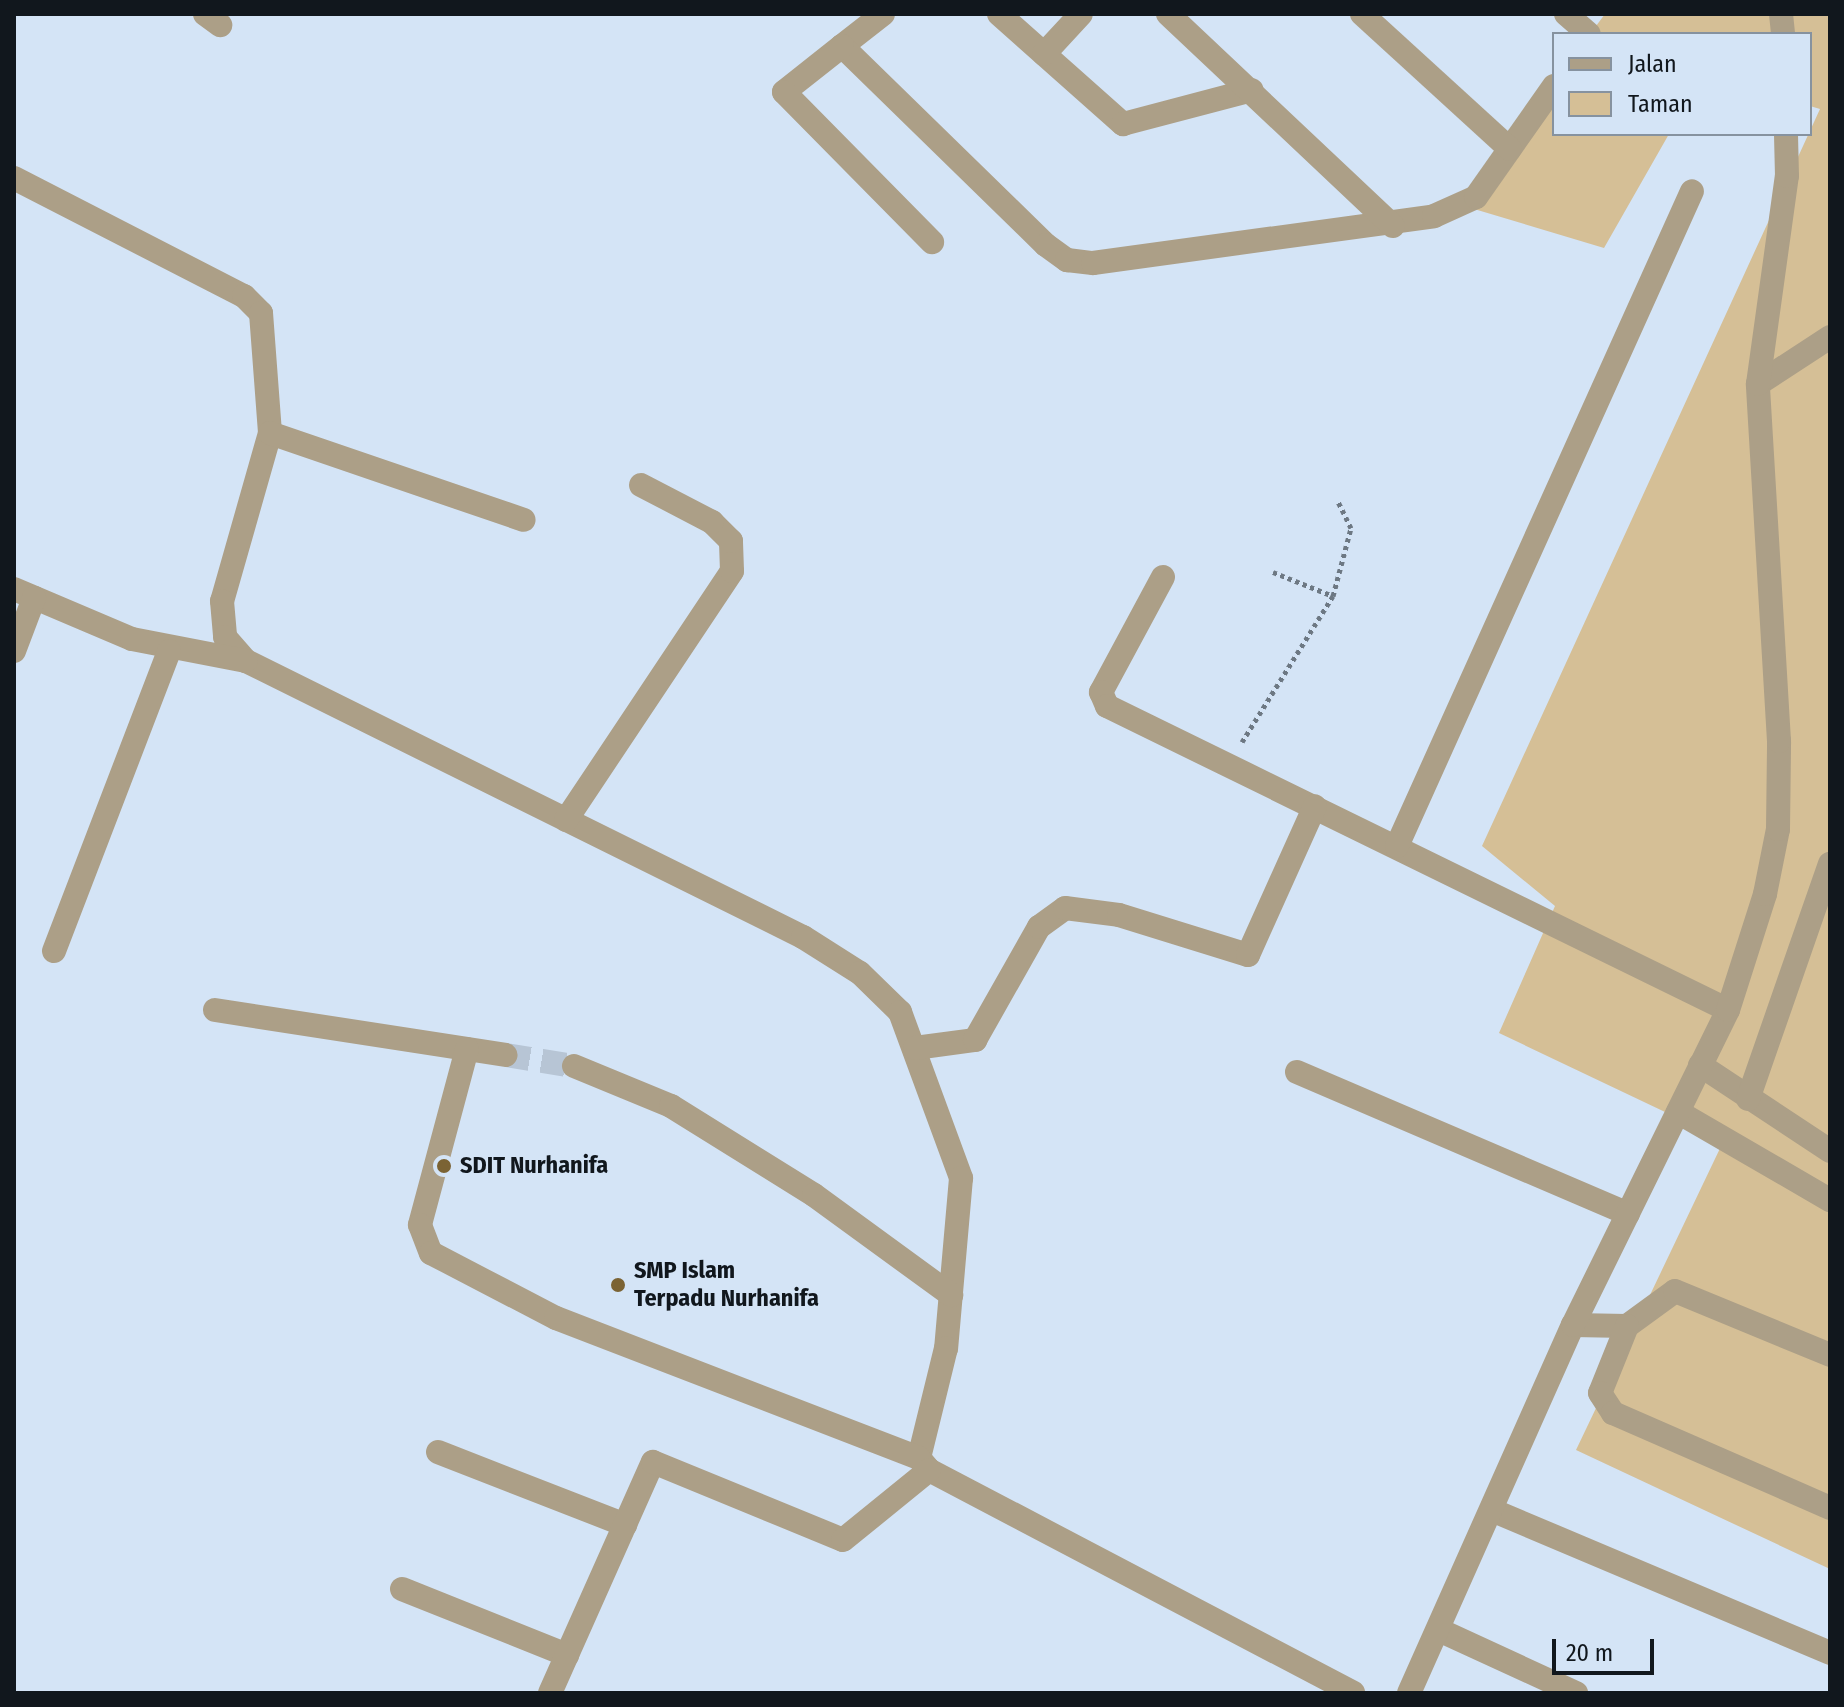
<!DOCTYPE html>
<html>
<head>
<meta charset="utf-8">
<style>
  body { margin:0 }
  #map { position:relative; width:1844px; height:1707px; overflow:hidden; background:#d4e4f6; font-family:"Fira Sans Condensed",sans-serif }
  div>[style] { position:absolute }
  .green>* { inset:0; background:#d5bf96 }
  .minor-tunnel>* { height:24px; margin-top:-12px; transform-origin:0; background:repeating-linear-gradient(90deg,#b7c5d5 0 24px,transparent 0 36px) }
  .path>* { height:5px; margin-top:-2.5px; transform-origin:0; background:repeating-linear-gradient(90deg,#6d7883 0 4px,transparent 0 8px) }
  .minor>* { height:24px; margin:-12px; padding:0 12px; transform-origin:12px; border-radius:12px; background:#ac9f87 }
  .dots>* { width:22px; height:22px; translate:-50% -50%; box-sizing:border-box; border:4px solid #d4e4f6; border-radius:50% }
  span { translate:-50% -50%; white-space:nowrap; text-align:center; line-height:1.15; -webkit-text-stroke:6px #d4e4f6; paint-order:stroke }
  .poi-label { font-size:24px; color:#11171d; font-weight:700 }
  .left { translate:0 -50%; text-align:left }
  .frame { position:absolute; inset:0; border:16px solid #11171d; pointer-events:none }
  .legend { position:absolute; left:1552px; top:32px; width:260px; height:104px; box-sizing:border-box; background:#d4e4f6; border:2px solid #86929f; margin:0; padding:10px 14px; list-style:none; font-size:24px; color:#11171d }
  .legend li { display:flex; align-items:center; gap:16px; height:40px }
  .legend b { width:40px; border:2px solid #86929f }
  .scale { position:absolute; left:1552px; top:1639px; width:102px; height:36px; box-sizing:border-box; border:4px solid #11171d; border-top:0; padding-left:10px; font-size:24px; line-height:28px; white-space:nowrap; color:#11171d; -webkit-text-stroke:6px #d4e4f6; paint-order:stroke }
</style>
</head>
<body>
<div id="map">
  <div class="green">
    <div style="clip-path:polygon(1605px 14px,1830px 14px,1830px 1569px,1576px 1450px,1724px 1140px,1499px 1033px,1555px 906px,1482px 846px,1820px 109px,1810px 106px,1810px 34px,1590px 34px)"></div>
    <div style="clip-path:polygon(1554px 83px,1554px 134px,1669px 134px,1604px 248px,1464px 206px)"></div>
  </div>
  <div class="minor-tunnel">
    <div style="left:506px;top:1055px;width:69px;rotate:9.2deg"></div>
  </div>
  <div class="path">
    <div style="left:1273px;top:572px;width:65px;rotate:21.8deg"></div>
    <div style="left:1242px;top:742px;width:172px;rotate:-58.1deg"></div>
    <div style="left:1333px;top:596px;width:70px;rotate:-75.2deg"></div>
    <div style="left:1351px;top:528px;width:30px;rotate:-116deg"></div>
  </div>
  <div class="minor">
    <div style="left:205px;top:14px;width:19px;rotate:36deg"></div>
    <div style="left:883px;top:14px;width:52px;rotate:142deg"></div>
    <div style="left:842px;top:46px;width:285px;rotate:44.3deg"></div>
    <div style="left:1046px;top:245px;width:26px;rotate:36deg"></div>
    <div style="left:1067px;top:260px;width:26px;rotate:7deg"></div>
    <div style="left:1093px;top:263px;width:344px;rotate:-7.8deg"></div>
    <div style="left:1434px;top:216px;width:46px;rotate:-24.3deg"></div>
    <div style="left:1476px;top:197px;width:136px;rotate:-54.9deg"></div>
    <div style="left:999px;top:14px;width:166px;rotate:41.6deg"></div>
    <div style="left:1123px;top:124px;width:133px;rotate:-14.8deg"></div>
    <div style="left:1168px;top:14px;width:309px;rotate:43.3deg"></div>
    <div style="left:1362px;top:14px;width:200px;rotate:42.4deg"></div>
    <div style="left:1566px;top:14px;width:30px;rotate:41deg"></div>
    <div style="left:1781px;top:14px;width:20px;rotate:84deg"></div>
    <div style="left:842px;top:46px;width:74px;rotate:141.6deg"></div>
    <div style="left:784px;top:92px;width:211px;rotate:45.4deg"></div>
    <div style="left:1044px;top:54px;width:54px;rotate:-47.2deg"></div>
    <div style="left:14px;top:178px;width:259px;rotate:27.2deg"></div>
    <div style="left:244px;top:296px;width:24px;rotate:45deg"></div>
    <div style="left:261px;top:313px;width:120px;rotate:85.7deg"></div>
    <div style="left:270px;top:433px;width:175px;rotate:105.9deg"></div>
    <div style="left:222px;top:601px;width:36px;rotate:85deg"></div>
    <div style="left:225px;top:637px;width:32px;rotate:49deg"></div>
    <div style="left:246px;top:661px;width:622px;rotate:26.36deg"></div>
    <div style="left:803px;top:937px;width:67px;rotate:32.3deg"></div>
    <div style="left:860px;top:973px;width:56px;rotate:44.3deg"></div>
    <div style="left:900px;top:1012px;width:177px;rotate:69.8deg"></div>
    <div style="left:961px;top:1178px;width:171px;rotate:95deg"></div>
    <div style="left:946px;top:1348px;width:113px;rotate:103.8deg"></div>
    <div style="left:919px;top:1458px;width:16px;rotate:50deg"></div>
    <div style="left:929px;top:1470px;width:479px;rotate:27.7deg"></div>
    <div style="left:1758px;top:384px;width:86px;rotate:-33.1deg"></div>
    <div style="left:270px;top:433px;width:268px;rotate:18.9deg"></div>
    <div style="left:1163px;top:577px;width:131px;rotate:118.3deg"></div>
    <div style="left:1101px;top:692px;width:15px;rotate:67deg"></div>
    <div style="left:1107px;top:706px;width:691px;rotate:26.08deg"></div>
    <div style="left:14px;top:589px;width:128px;rotate:23deg"></div>
    <div style="left:132px;top:639px;width:116px;rotate:10.9deg"></div>
    <div style="left:14px;top:651px;width:57px;rotate:-69.3deg"></div>
    <div style="left:566px;top:820px;width:299px;rotate:-56.3deg"></div>
    <div style="left:732px;top:571px;width:30px;rotate:-92deg"></div>
    <div style="left:731px;top:541px;width:27px;rotate:-135deg"></div>
    <div style="left:712px;top:522px;width:80px;rotate:-152.5deg"></div>
    <div style="left:1397px;top:846px;width:718px;rotate:-65.75deg"></div>
    <div style="left:54px;top:951px;width:321px;rotate:-69deg"></div>
    <div style="left:215px;top:1010px;width:294px;rotate:8.8deg"></div>
    <div style="left:915px;top:1048px;width:61px;rotate:-7.6deg"></div>
    <div style="left:975px;top:1040px;width:130px;rotate:-60.5deg"></div>
    <div style="left:1039px;top:927px;width:32px;rotate:-36deg"></div>
    <div style="left:1065px;top:908px;width:54px;rotate:7.4deg"></div>
    <div style="left:1119px;top:915px;width:135px;rotate:17.2deg"></div>
    <div style="left:1248px;top:955px;width:163px;rotate:-65.8deg"></div>
    <div style="left:467px;top:1049px;width:182px;rotate:105deg"></div>
    <div style="left:420px;top:1225px;width:30px;rotate:69deg"></div>
    <div style="left:431px;top:1253px;width:141px;rotate:27.5deg"></div>
    <div style="left:556px;top:1318px;width:389px;rotate:21.1deg"></div>
    <div style="left:1700px;top:1065px;width:156px;rotate:33.5deg"></div>
    <div style="left:574px;top:1066px;width:105px;rotate:22.4deg"></div>
    <div style="left:671px;top:1106px;width:168px;rotate:31.9deg"></div>
    <div style="left:814px;top:1195px;width:170px;rotate:36.1deg"></div>
    <div style="left:1297px;top:1072px;width:360px;rotate:23.2deg"></div>
    <div style="left:1748px;top:1099px;width:249px;rotate:-70.8deg"></div>
    <div style="left:1678px;top:1112px;width:176px;rotate:30.1deg"></div>
    <div style="left:1573px;top:1325px;width:54px;rotate:1.1deg"></div>
    <div style="left:1627px;top:1326px;width:59px;rotate:-36.1deg"></div>
    <div style="left:1675px;top:1291px;width:168px;rotate:22.4deg"></div>
    <div style="left:1627px;top:1326px;width:72px;rotate:111.9deg"></div>
    <div style="left:1600px;top:1393px;width:24px;rotate:57deg"></div>
    <div style="left:1613px;top:1413px;width:237px;rotate:23.6deg"></div>
    <div style="left:438px;top:1452px;width:201px;rotate:21.3deg"></div>
    <div style="left:1494px;top:1511px;width:365px;rotate:22.9deg"></div>
    <div style="left:402px;top:1589px;width:178px;rotate:21.8deg"></div>
    <div style="left:1439px;top:1630px;width:151px;rotate:24.7deg"></div>
    <div style="left:550px;top:1693px;width:253px;rotate:-66deg"></div>
    <div style="left:653px;top:1462px;width:205px;rotate:22.3deg"></div>
    <div style="left:843px;top:1540px;width:111px;rotate:-39.1deg"></div>
    <div style="left:1409px;top:1693px;width:403px;rotate:-66deg"></div>
    <div style="left:1573px;top:1325px;width:351px;rotate:-63.8deg"></div>
    <div style="left:1728px;top:1010px;width:122px;rotate:-72.3deg"></div>
    <div style="left:1765px;top:894px;width:66px;rotate:-78.7deg"></div>
    <div style="left:1778px;top:829px;width:88px;rotate:-89.3deg"></div>
    <div style="left:1779px;top:741px;width:358px;rotate:-93.4deg"></div>
    <div style="left:1758px;top:384px;width:210px;rotate:-82.1deg"></div>
    <div style="left:1787px;top:176px;width:42px;rotate:-91.4deg"></div>
  </div>
  <div class="dots">
    <div style="left:444px;top:1166px;background:#7b6334"></div>
    <div style="left:618px;top:1285px;background:#7b6334"></div>
  </div>
  <div class="poi-label">
    <span class="left" style="left:460px;top:1166px">SDIT Nurhanifa</span>
    <span class="left" style="left:634px;top:1285px">SMP Islam<br>Terpadu Nurhanifa</span>
  </div>
  <div class="frame"></div>
  <ul class="legend">
  <li><b style="height:10px;background:#ac9f87"></b>Jalan</li>
  <li><b style="height:22px;background:#d5bf96"></b>Taman</li>
  </ul>
  <div class="scale">20 m</div>
</div>
</body>
</html>
